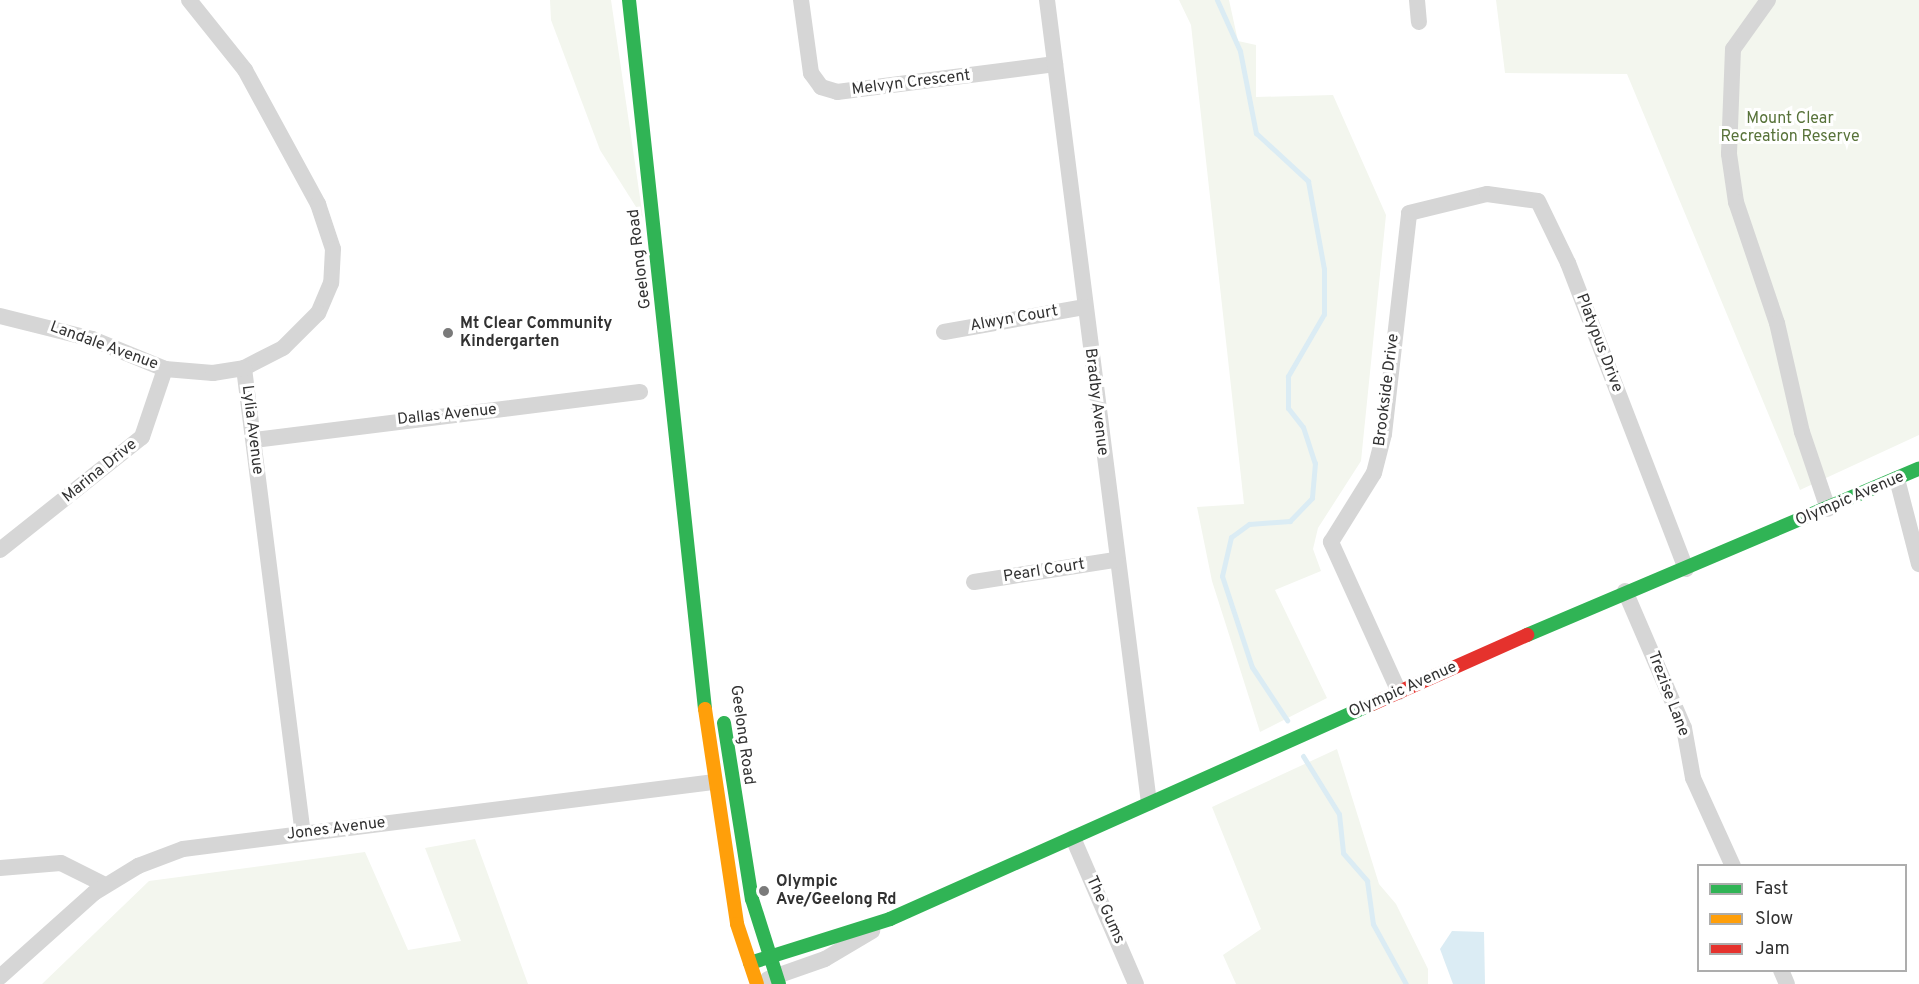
<!DOCTYPE html>
<html>
<head>
<meta charset="utf-8">
<style>
  body { margin:0 }
  #map { position:relative; width:1919px; height:984px; overflow:hidden; background:#fff; font-family:Overpass,sans-serif }
  div>[style] { position:absolute }
  .green>* { inset:0; background:#f3f6ee }
  .water>* { inset:0; background:#dbecf4 }
  .stream>* { height:5px; margin:-2.5px; padding:0 2.5px; transform-origin:2.5px; border-radius:2.5px; background:#dbecf4 }
  .street>* { height:16px; margin:-8px; padding:0 8px; transform-origin:8px; border-radius:8px; background:#d6d6d6 }
  .fast>* { height:14px; margin:-7px; padding:0 7px; transform-origin:7px; border-radius:7px; background:#30b455 }
  .slow>* { height:14px; margin:-7px; padding:0 7px; transform-origin:7px; border-radius:7px; background:#ff9f0a }
  .jam>* { height:14px; margin:-7px; padding:0 7px; transform-origin:7px; border-radius:7px; background:#e5322d }
  .dots>* { width:16px; height:16px; translate:-50% -50%; box-sizing:border-box; border:3px solid #fff; border-radius:50% }
  span { translate:-50% -50%; white-space:nowrap; text-align:center; line-height:1.15; -webkit-text-stroke:6px #fff; paint-order:stroke }
  .street-label { font-size:16px; color:#323232 }
  .park-label { font-size:16px; color:#58733a }
  .poi-label { font-size:16px; color:#323232; font-weight:700 }
  .left { translate:0 -50%; text-align:left }
  .legend { position:absolute; left:1697px; top:864px; width:210px; height:108px; box-sizing:border-box; background:#fff; border:2px solid #adadad; margin:0; padding:8px 10px; list-style:none; font-size:18px; color:#323232 }
  .legend li { display:flex; align-items:center; gap:12px; height:30px }
  .legend b { width:30px; border:2px solid #adadad }
</style>
</head>
<body>
<div id="map">
  <div class="green">
    <div style="clip-path:polygon(550px 0,611px 0,643px 218px,600px 150px,551px 20px)"></div>
    <div style="clip-path:polygon(1179px 0,1229px 0,1238px 41px,1256px 45px,1256px 97px,1333px 95px,1386px 215px,1361px 461px,1318px 528px,1313px 549px,1321px 571px,1275px 590px,1327px 698px,1260px 732px,1212px 581px,1197px 507px,1244px 504px,1191px 25px)"></div>
    <div style="clip-path:polygon(1496px 0,1919px 0,1919px 435px,1800px 490px,1627px 74px,1505px 73px)"></div>
    <div style="clip-path:polygon(1337px 749px,1379px 884px,1396px 904px,1428px 969px,1428px 984px,1236px 984px,1223px 955px,1261px 929px,1212px 807px)"></div>
    <div style="clip-path:polygon(475px 839px,528px 984px,42px 984px,149px 881px,365px 852px,408px 950px,461px 941px,425px 848px)"></div>
  </div>
  <div class="water">
    <div style="clip-path:polygon(1452px 931px,1484px 932px,1485px 984px,1453px 984px,1440px 949px)"></div>
  </div>
  <div class="stream">
    <div style="left:1217px;top:0;width:56px;rotate:65.7deg"></div>
    <div style="left:1240px;top:51px;width:84px;rotate:79deg"></div>
    <div style="left:1256px;top:133px;width:71px;rotate:42.7deg"></div>
    <div style="left:1308px;top:181px;width:89px;rotate:79.7deg"></div>
    <div style="left:1324px;top:269px;width:45px;rotate:90deg"></div>
    <div style="left:1324px;top:314px;width:72px;rotate:120.1deg"></div>
    <div style="left:1288px;top:376px;width:32px;rotate:90deg"></div>
    <div style="left:1288px;top:408px;width:24px;rotate:52deg"></div>
    <div style="left:1303px;top:427px;width:38px;rotate:72deg"></div>
    <div style="left:1315px;top:463px;width:35px;rotate:95deg"></div>
    <div style="left:1312px;top:498px;width:32px;rotate:134deg"></div>
    <div style="left:1290px;top:521px;width:41px;rotate:175.8deg"></div>
    <div style="left:1249px;top:524px;width:22px;rotate:144deg"></div>
    <div style="left:1231px;top:537px;width:40px;rotate:103deg"></div>
    <div style="left:1222px;top:576px;width:96px;rotate:71.8deg"></div>
    <div style="left:1252px;top:667px;width:64px;rotate:56.6deg"></div>
    <div style="left:1303px;top:756px;width:68px;rotate:58.2deg"></div>
    <div style="left:1339px;top:814px;width:39px;rotate:84deg"></div>
    <div style="left:1343px;top:853px;width:37px;rotate:49deg"></div>
    <div style="left:1367px;top:881px;width:43px;rotate:82.1deg"></div>
    <div style="left:1373px;top:924px;width:68px;rotate:61.2deg"></div>
  </div>
  <div class="street">
    <div style="left:189px;top:0;width:90px;rotate:51.3deg"></div>
    <div style="left:245px;top:70px;width:153px;rotate:61.4deg"></div>
    <div style="left:318px;top:204px;width:47px;rotate:71.6deg"></div>
    <div style="left:333px;top:249px;width:34px;rotate:93deg"></div>
    <div style="left:331px;top:283px;width:33px;rotate:113deg"></div>
    <div style="left:318px;top:313px;width:49px;rotate:135deg"></div>
    <div style="left:283px;top:348px;width:44px;rotate:152.9deg"></div>
    <div style="left:244px;top:368px;width:469px;rotate:82.8deg"></div>
    <div style="left:801px;top:0;width:74px;rotate:82.2deg"></div>
    <div style="left:811px;top:73px;width:17px;rotate:54deg"></div>
    <div style="left:821px;top:87px;width:17px;rotate:17deg"></div>
    <div style="left:837px;top:92px;width:220px;rotate:-7.3deg"></div>
    <div style="left:1047px;top:0;width:809px;rotate:82.76deg"></div>
    <div style="left:1417px;top:0;width:22px;rotate:85deg"></div>
    <div style="left:1768px;top:0;width:60px;rotate:125.5deg"></div>
    <div style="left:1733px;top:49px;width:105px;rotate:92.2deg"></div>
    <div style="left:1729px;top:154px;width:49px;rotate:81.7deg"></div>
    <div style="left:1736px;top:202px;width:128px;rotate:71.3deg"></div>
    <div style="left:1777px;top:323px;width:112px;rotate:77.1deg"></div>
    <div style="left:1802px;top:432px;width:81px;rotate:71.3deg"></div>
    <div style="left:0;top:316px;width:95px;rotate:14deg"></div>
    <div style="left:92px;top:339px;width:79px;rotate:22.3deg"></div>
    <div style="left:165px;top:369px;width:48px;rotate:4.8deg"></div>
    <div style="left:213px;top:373px;width:31px;rotate:-9deg"></div>
    <div style="left:944px;top:332px;width:142px;rotate:-10.1deg"></div>
    <div style="left:254px;top:440px;width:389px;rotate:-7.1deg"></div>
    <div style="left:1897px;top:479px;width:88px;rotate:75.5deg"></div>
    <div style="left:0;top:550px;width:181px;rotate:-38.5deg"></div>
    <div style="left:142px;top:437px;width:72px;rotate:-71.3deg"></div>
    <div style="left:974px;top:582px;width:143px;rotate:-8.9deg"></div>
    <div style="left:1625px;top:591px;width:149px;rotate:66.7deg"></div>
    <div style="left:1684px;top:728px;width:51px;rotate:79.8deg"></div>
    <div style="left:1693px;top:778px;width:97px;rotate:65.6deg"></div>
    <div style="left:1399px;top:692px;width:165px;rotate:-114.4deg"></div>
    <div style="left:1331px;top:542px;width:81px;rotate:-58.1deg"></div>
    <div style="left:1374px;top:473px;width:40px;rotate:-75.6deg"></div>
    <div style="left:1384px;top:434px;width:222px;rotate:-83.5deg"></div>
    <div style="left:1409px;top:213px;width:80px;rotate:-13.7deg"></div>
    <div style="left:1487px;top:194px;width:51px;rotate:7.8deg"></div>
    <div style="left:1538px;top:201px;width:69px;rotate:64.2deg"></div>
    <div style="left:1568px;top:263px;width:328px;rotate:68.9deg"></div>
    <div style="left:1073px;top:838px;width:159px;rotate:66.7deg"></div>
    <div style="left:0;top:868px;width:61px;rotate:-4.7deg"></div>
    <div style="left:61px;top:863px;width:49px;rotate:26.6deg"></div>
    <div style="left:1781px;top:970px;width:15px;rotate:67deg"></div>
    <div style="left:0;top:977px;width:126px;rotate:-41.8deg"></div>
    <div style="left:94px;top:893px;width:52px;rotate:-31.5deg"></div>
    <div style="left:138px;top:866px;width:48px;rotate:-20.7deg"></div>
    <div style="left:183px;top:849px;width:534px;rotate:-7.2deg"></div>
    <div style="left:768px;top:979px;width:60px;rotate:-19.3deg"></div>
    <div style="left:825px;top:959px;width:55px;rotate:-30.8deg"></div>
  </div>
  <div class="fast">
    <div style="left:629px;top:0;width:713px;rotate:83.88deg"></div>
    <div style="left:1527px;top:635px;width:426px;rotate:-23deg"></div>
    <div style="left:724px;top:723px;width:178px;rotate:81deg"></div>
    <div style="left:752px;top:899px;width:89px;rotate:72.4deg"></div>
    <div style="left:750px;top:963px;width:147px;rotate:-17.4deg"></div>
    <div style="left:890px;top:919px;width:528px;rotate:-24.04deg"></div>
  </div>
  <div class="slow">
    <div style="left:705px;top:709px;width:217px;rotate:81.5deg"></div>
    <div style="left:737px;top:924px;width:63px;rotate:71.6deg"></div>
  </div>
  <div class="jam">
    <div style="left:1372px;top:704px;width:170px;rotate:-24deg"></div>
  </div>
  <div class="dots">
    <div style="left:448px;top:333px;background:#7a7a7a"></div>
    <div style="left:764px;top:891px;background:#7a7a7a"></div>
  </div>
  <div class="street-label">
    <span style="left:911px;top:83px;rotate:-7deg">Melvyn Crescent</span>
    <span style="left:640px;top:259px;rotate:-97deg">Geelong Road</span>
    <span style="left:1014px;top:319px;rotate:-10deg">Alwyn Court</span>
    <span style="left:1599px;top:343px;rotate:69deg">Platypus Drive</span>
    <span style="left:104px;top:346px;rotate:20deg">Landale Avenue</span>
    <span style="left:1387px;top:390px;rotate:-83deg">Brookside Drive</span>
    <span style="left:1096px;top:402px;rotate:83deg">Bradby Avenue</span>
    <span style="left:447px;top:415px;rotate:-6deg">Dallas Avenue</span>
    <span style="left:252px;top:430px;rotate:83deg">Lylia Avenue</span>
    <span style="left:100px;top:471px;rotate:-39deg">Marina Drive</span>
    <span style="left:1850px;top:499px;rotate:-23deg">Olympic Avenue</span>
    <span style="left:1044px;top:571px;rotate:-9deg">Pearl Court</span>
    <span style="left:1403px;top:690px;rotate:-24deg">Olympic Avenue</span>
    <span style="left:1668px;top:694px;rotate:69deg">Trezise Lane</span>
    <span style="left:742px;top:735px;rotate:82deg">Geelong Road</span>
    <span style="left:336px;top:829px;rotate:-7deg">Jones Avenue</span>
    <span style="left:1105px;top:910px;rotate:66deg">The Gums</span>
  </div>
  <div class="park-label">
    <span style="left:1790px;top:128px">Mount Clear<br>Recreation Reserve</span>
  </div>
  <div class="poi-label">
    <span class="left" style="left:460px;top:333px">Mt Clear Community<br>Kindergarten</span>
    <span class="left" style="left:776px;top:891px">Olympic<br>Ave/Geelong Rd</span>
  </div>
  <ul class="legend">
  <li><b style="height:8px;background:#30b455"></b>Fast</li>
  <li><b style="height:8px;background:#ff9f0a"></b>Slow</li>
  <li><b style="height:8px;background:#e5322d"></b>Jam</li>
  </ul>
</div>
</body>
</html>
